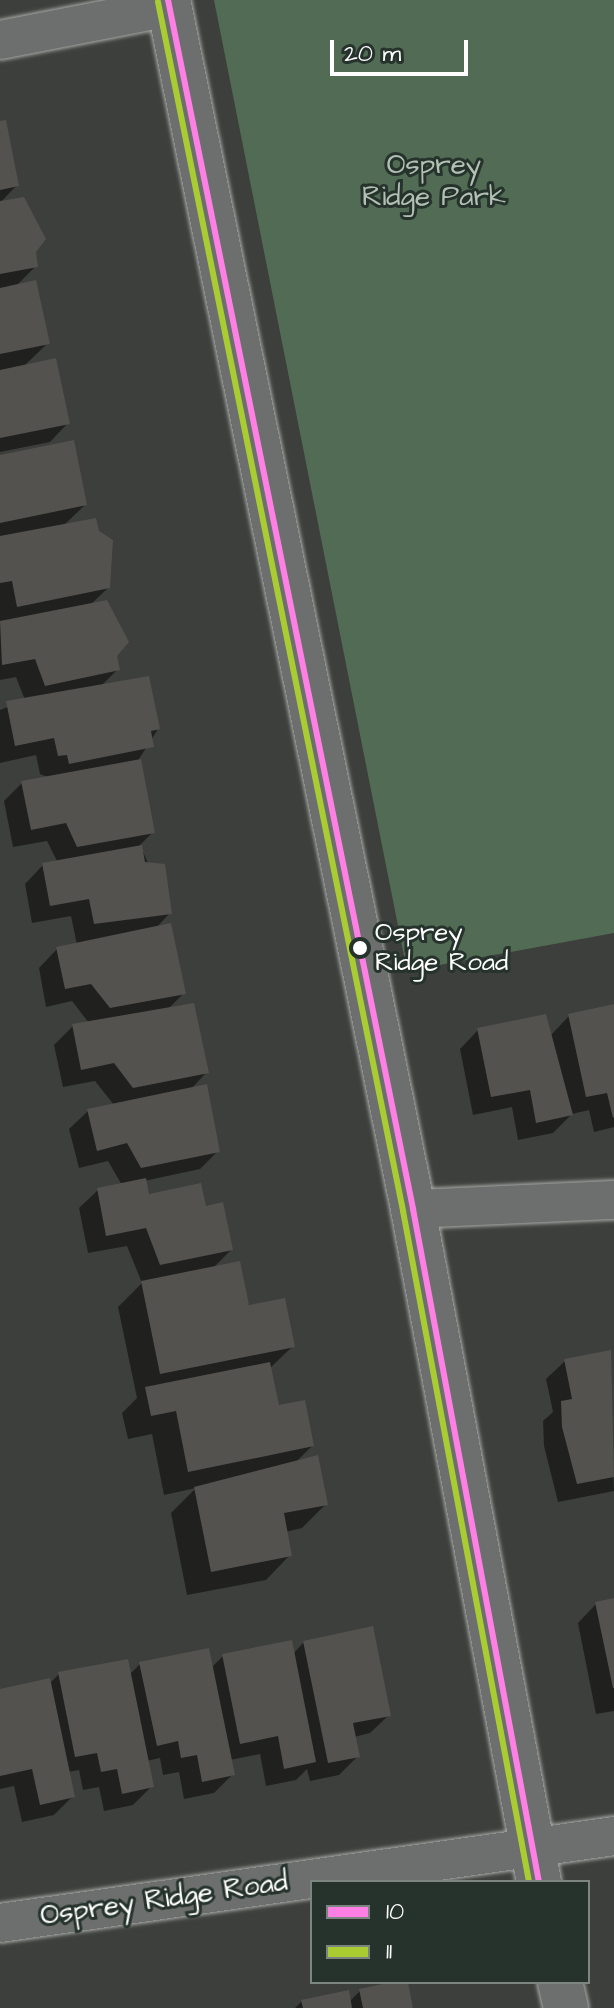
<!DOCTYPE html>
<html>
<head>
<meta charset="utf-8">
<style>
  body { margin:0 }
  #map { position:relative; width:614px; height:2008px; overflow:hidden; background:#3c3f3b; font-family:"Architects Daughter",sans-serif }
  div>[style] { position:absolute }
  .green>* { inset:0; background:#526b54 }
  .shadow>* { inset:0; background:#0007 }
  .building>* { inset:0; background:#53524f }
  .roads { filter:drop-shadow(0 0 2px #a7a9a7) drop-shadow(0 0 2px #a7a9a7) }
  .street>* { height:38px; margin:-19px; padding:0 19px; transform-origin:19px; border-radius:19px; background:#6c6f6d }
  .secondary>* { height:44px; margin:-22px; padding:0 22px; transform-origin:22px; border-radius:22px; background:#6c6f6d }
  .bus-1>* { height:6px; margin:-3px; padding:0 3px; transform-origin:3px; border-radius:3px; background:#ff80e4 }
  .bus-2>* { height:6px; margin:-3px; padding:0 3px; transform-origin:3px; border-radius:3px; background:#ac3 }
  .dots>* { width:22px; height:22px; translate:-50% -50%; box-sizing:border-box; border:4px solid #26332d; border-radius:50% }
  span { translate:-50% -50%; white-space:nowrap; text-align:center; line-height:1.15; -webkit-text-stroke:6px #26332d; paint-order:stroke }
  .bus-label { font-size:26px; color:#fff }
  .left { translate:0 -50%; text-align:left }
  .park-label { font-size:28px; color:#b3c0b4 }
  .street-label { font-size:28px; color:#fff }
  .legend { position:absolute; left:310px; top:1880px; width:280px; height:104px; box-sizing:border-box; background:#26332d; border:2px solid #7d8581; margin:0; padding:10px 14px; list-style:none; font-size:24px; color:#fff }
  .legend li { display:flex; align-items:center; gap:16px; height:40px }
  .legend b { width:40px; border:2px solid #7d8581 }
  .scale { position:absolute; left:330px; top:40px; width:138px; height:36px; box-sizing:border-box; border:4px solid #fff; border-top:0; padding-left:10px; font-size:24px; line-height:28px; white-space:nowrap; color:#fff; -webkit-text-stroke:6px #26332d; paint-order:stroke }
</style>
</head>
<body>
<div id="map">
  <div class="green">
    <div style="clip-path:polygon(214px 0,614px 0,614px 933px,407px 971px)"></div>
  </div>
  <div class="shadow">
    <div style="clip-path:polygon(0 123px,17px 185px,0 203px)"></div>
    <div style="clip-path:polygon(0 203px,36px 266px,16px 286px,48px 343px,24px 366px,68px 423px,50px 442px,0 452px)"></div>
    <div style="clip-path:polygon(0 460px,85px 505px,63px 526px,112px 541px,108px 588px,90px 605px,118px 669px,100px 687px,158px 729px,139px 759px,153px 832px,140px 845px,170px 913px,155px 929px,184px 993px,167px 1010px,206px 1073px,190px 1090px,218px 1151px,200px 1169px,144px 1181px,147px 1196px,204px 1208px,231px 1250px,212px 1269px,293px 1346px,269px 1369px,277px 1407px,312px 1446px,295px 1463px,326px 1504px,302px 1528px,285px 1532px,290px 1555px,266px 1580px,187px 1595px,171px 1513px,196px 1488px,164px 1495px,152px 1434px,128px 1439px,122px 1413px,137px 1398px,118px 1307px,142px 1283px,127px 1246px,88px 1253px,79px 1208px,98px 1190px,122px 1185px,108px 1161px,79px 1168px,69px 1129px,88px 1111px,114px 1105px,95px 1081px,63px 1087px,54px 1045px,73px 1026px,89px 1023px,72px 1001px,46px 1007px,39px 968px,57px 949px,77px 945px,71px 916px,32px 923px,25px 884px,43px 865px,58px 863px,47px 841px,13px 847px,4px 801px,22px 783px,50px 778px,40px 774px,36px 755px,0 763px,0 710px,25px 700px,16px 677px,0 680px)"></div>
    <div style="clip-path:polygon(614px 1006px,614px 1127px,594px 1132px,589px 1110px,572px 1114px,553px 1133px,518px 1140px,512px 1107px,473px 1115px,460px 1049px,478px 1030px,550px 1036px,569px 1016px)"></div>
    <div style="clip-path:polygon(609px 1352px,614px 1491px,558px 1502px,544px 1446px,543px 1421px,553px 1412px,546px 1379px,565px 1361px)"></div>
    <div style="clip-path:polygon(614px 1600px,614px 1711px,596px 1714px,578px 1623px,596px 1604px)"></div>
    <div style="clip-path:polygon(304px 1642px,389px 1715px,370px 1733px,354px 1737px,358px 1756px,339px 1775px,310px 1781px,307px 1769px,296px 1780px,266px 1786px,260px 1754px,230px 1760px,233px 1774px,214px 1793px,184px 1799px,179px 1772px,163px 1775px,160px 1758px,146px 1761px,151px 1787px,133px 1805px,104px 1811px,99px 1787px,83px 1790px,79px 1770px,68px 1772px,73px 1796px,54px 1815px,22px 1822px,14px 1786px,0 1789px,0 1691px,49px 1684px,59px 1674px,129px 1675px,140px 1664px,211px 1668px,223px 1656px,293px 1654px)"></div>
    <div style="clip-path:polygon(406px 1982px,411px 2008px,295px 2008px,302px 2001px,349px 2002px,360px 1991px)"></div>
  </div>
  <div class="building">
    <div style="clip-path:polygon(6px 120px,19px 186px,0 190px,0 121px)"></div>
    <div style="clip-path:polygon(24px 197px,46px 239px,36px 252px,38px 267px,0 274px,0 201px)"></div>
    <div style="clip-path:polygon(36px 280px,50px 344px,0 354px,0 288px)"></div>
    <div style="clip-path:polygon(56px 358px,70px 424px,0 438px,0 370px)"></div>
    <div style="clip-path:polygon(74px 440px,87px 505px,0 523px,0 455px)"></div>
    <div style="clip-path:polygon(96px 518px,99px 531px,113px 540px,110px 588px,17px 607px,12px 581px,0 583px,0 536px)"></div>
    <div style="clip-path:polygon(107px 600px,129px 642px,117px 656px,120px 670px,45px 686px,35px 659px,2px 665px,0 621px)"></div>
    <div style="clip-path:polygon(149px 676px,160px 729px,151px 731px,154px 747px,69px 764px,67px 755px,58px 756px,54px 738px,15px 746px,6px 701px)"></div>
    <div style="clip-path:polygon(141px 759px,155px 833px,77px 847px,66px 823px,31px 830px,21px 781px)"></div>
    <div style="clip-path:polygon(142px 845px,145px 862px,165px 864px,172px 914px,94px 924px,89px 899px,50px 906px,42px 863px)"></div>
    <div style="clip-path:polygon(171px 923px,186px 994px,110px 1008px,91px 984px,65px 989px,56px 947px)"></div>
    <div style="clip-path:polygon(194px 1003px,209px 1073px,133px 1088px,114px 1063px,81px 1070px,72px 1024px)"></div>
    <div style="clip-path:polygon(614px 1004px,614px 1117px,613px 1118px,607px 1093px,586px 1097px,568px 1014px)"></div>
    <div style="clip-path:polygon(546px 1014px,573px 1115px,536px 1123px,530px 1090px,491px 1097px,477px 1028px)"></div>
    <div style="clip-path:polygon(207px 1084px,220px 1152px,141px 1168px,127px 1143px,97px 1151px,87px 1109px)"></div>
    <div style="clip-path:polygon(146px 1178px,149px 1194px,201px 1183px,206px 1206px,223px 1202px,233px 1250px,160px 1265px,146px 1228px,106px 1236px,97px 1188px)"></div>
    <div style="clip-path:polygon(240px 1261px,249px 1305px,285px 1298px,295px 1347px,160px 1374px,141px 1281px)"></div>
    <div style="clip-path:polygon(611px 1350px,614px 1477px,577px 1484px,562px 1427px,561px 1401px,572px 1399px,564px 1359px)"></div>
    <div style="clip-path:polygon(270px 1362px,279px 1405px,305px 1400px,314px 1446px,188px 1472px,176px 1411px,151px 1416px,145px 1387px)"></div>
    <div style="clip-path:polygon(318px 1455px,328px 1505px,284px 1513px,292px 1556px,211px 1572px,194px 1487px)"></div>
    <div style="clip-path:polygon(614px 1598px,614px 1688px,613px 1688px,595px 1602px)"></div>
    <div style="clip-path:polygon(373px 1626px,391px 1716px,353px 1723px,360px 1757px,328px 1763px,303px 1641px)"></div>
    <div style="clip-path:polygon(292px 1640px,316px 1762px,284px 1769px,278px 1736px,240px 1744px,222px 1654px)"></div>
    <div style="clip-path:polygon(209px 1648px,235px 1775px,202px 1782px,197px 1755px,181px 1758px,178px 1741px,157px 1746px,139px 1662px)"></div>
    <div style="clip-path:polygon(128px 1659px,154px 1787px,122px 1794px,117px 1769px,101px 1772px,97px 1753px,75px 1757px,58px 1672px)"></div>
    <div style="clip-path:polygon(50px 1678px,75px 1797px,40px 1805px,32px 1769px,0 1776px,0 1689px)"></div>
    <div style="clip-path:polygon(392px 1982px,408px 1982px,413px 2008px,363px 2008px,359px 1989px)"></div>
    <div style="clip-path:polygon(349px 1990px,352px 2008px,303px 2008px,301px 2000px)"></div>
  </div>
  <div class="roads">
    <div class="street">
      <div style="left:0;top:40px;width:173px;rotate:-11deg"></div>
      <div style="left:413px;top:1209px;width:201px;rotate:-2.6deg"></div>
      <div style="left:0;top:1923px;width:620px;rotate:-8.06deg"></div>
    </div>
    <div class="secondary">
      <div style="left:168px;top:0;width:1234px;rotate:78.54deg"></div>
      <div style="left:413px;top:1209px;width:685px;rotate:79.4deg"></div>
      <div style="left:560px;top:1982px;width:27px;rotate:77deg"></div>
    </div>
  </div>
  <div class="bus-1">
    <div style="left:168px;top:0;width:1234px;rotate:78.54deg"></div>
    <div style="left:413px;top:1209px;width:685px;rotate:79.4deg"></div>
  </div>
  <div class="bus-2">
    <div style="left:158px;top:2px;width:1234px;rotate:78.54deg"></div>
    <div style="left:403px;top:1211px;width:683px;rotate:79.36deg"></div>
  </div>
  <div class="dots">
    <div style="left:360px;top:948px;background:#fff"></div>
  </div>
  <div class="bus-label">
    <span class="left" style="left:375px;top:948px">Osprey<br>Ridge Road</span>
  </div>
  <div class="park-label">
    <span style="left:434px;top:181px">Osprey<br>Ridge Park</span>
  </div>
  <div class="street-label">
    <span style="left:164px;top:1899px;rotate:-8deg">Osprey Ridge Road</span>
  </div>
  <ul class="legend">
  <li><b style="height:10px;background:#ff80e4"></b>10</li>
  <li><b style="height:10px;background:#ac3"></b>11</li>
  </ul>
  <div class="scale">20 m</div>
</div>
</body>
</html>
